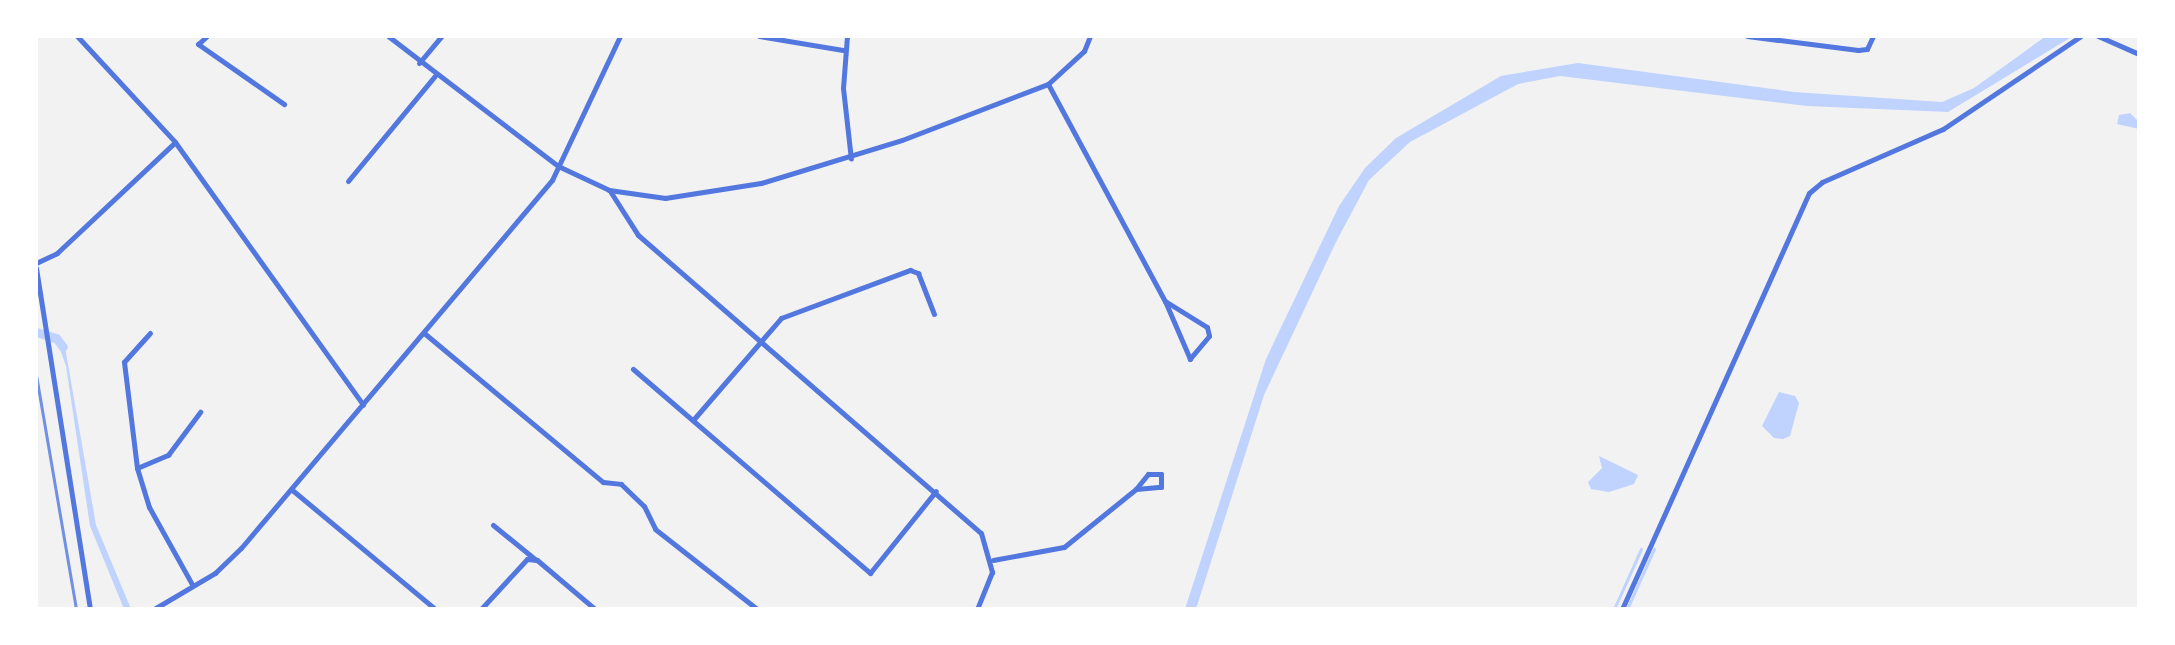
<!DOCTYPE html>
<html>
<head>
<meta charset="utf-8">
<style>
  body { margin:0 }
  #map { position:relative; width:2175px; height:645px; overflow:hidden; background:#f2f2f2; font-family:Arial,sans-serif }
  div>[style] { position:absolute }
  .water>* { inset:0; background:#bfd3fe }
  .stream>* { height:3px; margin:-1.5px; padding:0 1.5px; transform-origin:1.5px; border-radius:1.5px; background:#bfd3fe }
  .canal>* { height:9px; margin:-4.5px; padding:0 4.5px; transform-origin:4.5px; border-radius:4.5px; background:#bfd3fe }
  .minor>* { height:5px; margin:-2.5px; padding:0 2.5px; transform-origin:2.5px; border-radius:2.5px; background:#5277de }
  .rail>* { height:3px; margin:-1.5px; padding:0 1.5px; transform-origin:1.5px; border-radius:1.5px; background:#7290e2 }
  span { translate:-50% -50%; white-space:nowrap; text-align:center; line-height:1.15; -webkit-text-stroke:6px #fff; paint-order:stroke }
  .frame { position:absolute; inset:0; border:38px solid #fff; pointer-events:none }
</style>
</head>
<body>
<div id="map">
  <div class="water">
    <div style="clip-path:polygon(2046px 36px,2073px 36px,1948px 112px,1807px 106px,1560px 76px,1518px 84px,1410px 142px,1369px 180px,1336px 242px,1264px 395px,1196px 609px,1185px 609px,1266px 359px,1339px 206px,1365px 168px,1396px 138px,1501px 76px,1578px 63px,1794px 92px,1942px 102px,1974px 88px)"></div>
    <div style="clip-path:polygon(2130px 113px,2139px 122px,2139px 129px,2117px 124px,2119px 115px)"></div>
    <div style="clip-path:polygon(55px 335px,65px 347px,96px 525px,131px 609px,124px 609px,90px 526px,66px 366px)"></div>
    <div style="clip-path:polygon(1779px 392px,1795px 396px,1799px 403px,1790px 436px,1783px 439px,1774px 438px,1762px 426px)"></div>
    <div style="clip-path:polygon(1599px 456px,1638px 475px,1634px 484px,1609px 492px,1591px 489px,1588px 482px,1602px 468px)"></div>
  </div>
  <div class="stream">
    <div style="left:1614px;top:609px;width:66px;rotate:-65.8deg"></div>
    <div style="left:1627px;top:609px;width:66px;rotate:-65.8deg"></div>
  </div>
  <div class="canal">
    <div style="left:36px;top:332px;width:21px;rotate:17deg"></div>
    <div style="left:56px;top:338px;width:11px;rotate:52deg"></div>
  </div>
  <div class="minor">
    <div style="left:77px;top:36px;width:144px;rotate:47.2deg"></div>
    <div style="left:175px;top:142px;width:323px;rotate:54.4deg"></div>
    <div style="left:207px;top:36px;width:12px;rotate:138deg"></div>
    <div style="left:198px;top:44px;width:105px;rotate:34.9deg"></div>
    <div style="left:388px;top:36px;width:214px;rotate:37.4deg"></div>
    <div style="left:558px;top:166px;width:56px;rotate:25.2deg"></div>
    <div style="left:609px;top:190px;width:57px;rotate:8.1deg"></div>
    <div style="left:665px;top:198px;width:97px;rotate:-8.9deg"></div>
    <div style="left:761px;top:183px;width:147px;rotate:-17deg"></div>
    <div style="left:902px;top:140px;width:156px;rotate:-21deg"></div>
    <div style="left:1048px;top:84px;width:49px;rotate:-42.5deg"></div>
    <div style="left:1084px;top:51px;width:16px;rotate:-68deg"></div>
    <div style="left:759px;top:36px;width:85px;rotate:9.5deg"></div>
    <div style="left:847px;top:36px;width:52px;rotate:94.4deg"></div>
    <div style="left:843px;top:88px;width:71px;rotate:83.6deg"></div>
    <div style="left:1747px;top:36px;width:112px;rotate:7.2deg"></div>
    <div style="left:1858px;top:50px;width:9px;rotate:-6deg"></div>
    <div style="left:1867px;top:49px;width:14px;rotate:-65deg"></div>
    <div style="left:2098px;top:36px;width:45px;rotate:23.7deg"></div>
    <div style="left:419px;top:63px;width:35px;rotate:-50deg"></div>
    <div style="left:1048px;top:84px;width:247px;rotate:61.7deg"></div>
    <div style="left:1165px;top:301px;width:49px;rotate:31.8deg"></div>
    <div style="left:1207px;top:327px;width:9px;rotate:77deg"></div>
    <div style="left:1209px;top:336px;width:30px;rotate:130deg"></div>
    <div style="left:1190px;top:359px;width:63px;rotate:-113.3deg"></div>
    <div style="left:348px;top:181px;width:136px;rotate:-50.4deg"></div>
    <div style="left:610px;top:191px;width:52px;rotate:57.5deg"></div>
    <div style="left:638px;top:235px;width:454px;rotate:41deg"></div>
    <div style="left:981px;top:533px;width:41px;rotate:74.2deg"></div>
    <div style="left:992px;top:572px;width:40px;rotate:112deg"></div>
    <div style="left:36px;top:263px;width:23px;rotate:-25deg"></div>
    <div style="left:57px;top:253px;width:162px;rotate:-43.2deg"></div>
    <div style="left:36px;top:268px;width:345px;rotate:81deg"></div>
    <div style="left:150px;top:333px;width:39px;rotate:132deg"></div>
    <div style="left:124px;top:362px;width:107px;rotate:83deg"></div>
    <div style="left:137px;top:468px;width:41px;rotate:72.9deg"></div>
    <div style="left:149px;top:507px;width:90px;rotate:60.9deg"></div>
    <div style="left:424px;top:333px;width:233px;rotate:39.8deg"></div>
    <div style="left:603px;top:482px;width:18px;rotate:6deg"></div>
    <div style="left:621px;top:484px;width:32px;rotate:44deg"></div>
    <div style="left:644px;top:506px;width:25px;rotate:64deg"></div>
    <div style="left:655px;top:529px;width:130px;rotate:38.1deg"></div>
    <div style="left:633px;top:369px;width:313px;rotate:40.7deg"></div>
    <div style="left:870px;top:573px;width:105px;rotate:-51.2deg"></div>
    <div style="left:693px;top:420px;width:135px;rotate:-49.2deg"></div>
    <div style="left:781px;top:318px;width:138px;rotate:-20.4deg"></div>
    <div style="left:910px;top:270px;width:9px;rotate:21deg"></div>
    <div style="left:918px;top:273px;width:44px;rotate:68.7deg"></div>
    <div style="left:137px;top:468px;width:34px;rotate:-23deg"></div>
    <div style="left:168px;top:455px;width:54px;rotate:-53.3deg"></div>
    <div style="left:291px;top:489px;width:187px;rotate:39.8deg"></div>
    <div style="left:493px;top:525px;width:55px;rotate:39.1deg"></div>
    <div style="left:993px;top:560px;width:72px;rotate:-10.4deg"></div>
    <div style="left:1064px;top:547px;width:92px;rotate:-38.9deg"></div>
    <div style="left:1136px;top:489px;width:25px;rotate:-5deg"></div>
    <div style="left:1161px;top:487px;width:13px;rotate:-90deg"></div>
    <div style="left:1161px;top:474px;width:13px;rotate:180deg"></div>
    <div style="left:1148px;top:474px;width:19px;rotate:129deg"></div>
    <div style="left:154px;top:609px;width:71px;rotate:-30.5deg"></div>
    <div style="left:215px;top:573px;width:36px;rotate:-44deg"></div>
    <div style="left:241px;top:548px;width:482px;rotate:-49.8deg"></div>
    <div style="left:552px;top:180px;width:159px;rotate:-64.7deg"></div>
    <div style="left:481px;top:609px;width:68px;rotate:-47.4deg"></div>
    <div style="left:527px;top:559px;width:10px;rotate:6deg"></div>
    <div style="left:537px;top:560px;width:76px;rotate:40.2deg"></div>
    <div style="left:1622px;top:609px;width:456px;rotate:-65.8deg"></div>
    <div style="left:1809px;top:193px;width:17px;rotate:-40deg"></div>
    <div style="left:1822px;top:182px;width:132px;rotate:-23.7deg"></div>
    <div style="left:1943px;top:129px;width:166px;rotate:-34deg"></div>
  </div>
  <div class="rail">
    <div style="left:36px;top:375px;width:237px;rotate:80.3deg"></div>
  </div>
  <div class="frame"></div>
</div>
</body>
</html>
